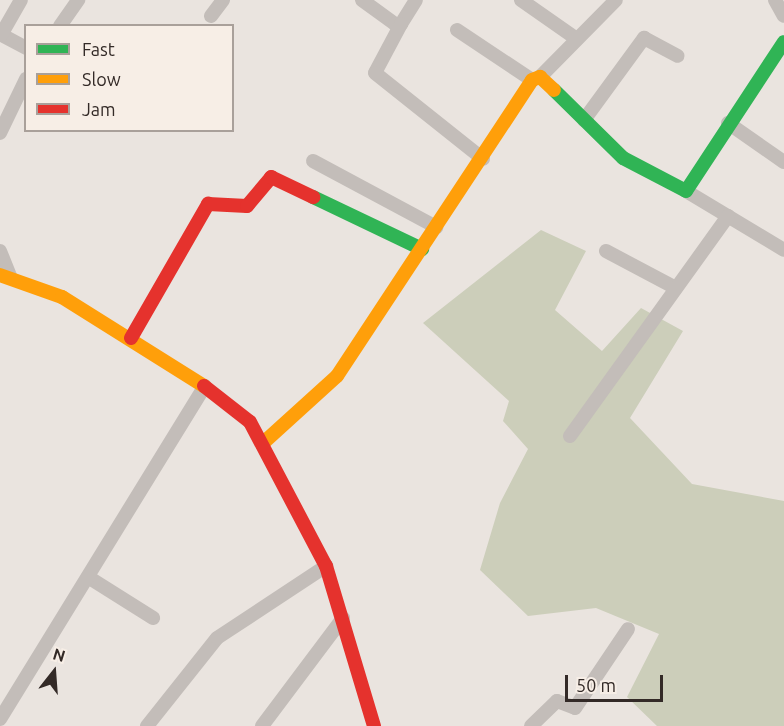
<!DOCTYPE html>
<html>
<head>
<meta charset="utf-8">
<style>
  body { margin:0 }
  #map { position:relative; width:784px; height:726px; overflow:hidden; background:#eae4df; font-family:Ubuntu,sans-serif }
  div>[style] { position:absolute }
  .green>* { inset:0; background:#ccceba }
  .street>* { height:14px; margin:-7px; padding:0 7px; transform-origin:7px; border-radius:7px; background:#c3bdb9 }
  .fast>* { height:14px; margin:-7px; padding:0 7px; transform-origin:7px; border-radius:7px; background:#30b455 }
  .slow>* { height:14px; margin:-7px; padding:0 7px; transform-origin:7px; border-radius:7px; background:#ff9f0a }
  .jam>* { height:14px; margin:-7px; padding:0 7px; transform-origin:7px; border-radius:7px; background:#e5322d }
  span { translate:-50% -50%; white-space:nowrap; text-align:center; line-height:1.15; -webkit-text-stroke:5px #f7eee6; paint-order:stroke }
  .legend { position:absolute; left:24px; top:24px; width:210px; height:108px; box-sizing:border-box; background:#f7eee6; border:2px solid #a9a09a; margin:0; padding:8px 10px; list-style:none; font-size:18px; color:#332a27 }
  .legend li { display:flex; align-items:center; gap:12px; height:30px }
  .legend b { width:30px; border:2px solid #a9a09a }
  .north { position:absolute; left:24px; top:642px; width:60px; height:60px; -webkit-text-stroke:4px #f7eee6; paint-order:stroke; rotate:17deg; font-size:16px; font-weight:700; line-height:24px; text-align:center; color:#332a27 }
  .north::after { content:''; display:block; margin:auto; width:21px; height:27px; background:#332a27; clip-path:polygon(50% 0,100% 100%,50% 72%,0 100%) }
  .scale { position:absolute; left:565px; top:675px; width:98px; height:27px; box-sizing:border-box; border:3px solid #332a27; border-top:0; padding-left:8px; font-size:18px; line-height:21px; white-space:nowrap; color:#332a27; -webkit-text-stroke:4px #f7eee6; paint-order:stroke }
</style>
</head>
<body>
<div id="map">
  <div class="green">
    <div style="clip-path:polygon(541px 230px,586px 251px,555px 310px,602px 351px,641px 308px,683px 331px,630px 418px,692px 484px,784px 501px,784px 726px,657px 726px,627px 697px,659px 634px,596px 608px,528px 616px,480px 570px,500px 503px,528px 449px,503px 421px,509px 401px,423px 323px)"></div>
  </div>
  <div class="street">
    <div style="left:362px;top:0;width:41px;rotate:36deg"></div>
    <div style="left:395px;top:24px;width:6px"></div>
    <div style="left:401px;top:24px;width:28px;rotate:-58deg"></div>
    <div style="left:521px;top:0;width:68px;rotate:34.9deg"></div>
    <div style="left:775px;top:0;width:18px;rotate:61deg"></div>
    <div style="left:211px;top:16px;width:20px;rotate:-53deg"></div>
    <div style="left:401px;top:24px;width:55px;rotate:118deg"></div>
    <div style="left:375px;top:73px;width:138px;rotate:38.5deg"></div>
    <div style="left:60px;top:26px;width:32px;rotate:-55deg"></div>
    <div style="left:457px;top:30px;width:90px;rotate:33.7deg"></div>
    <div style="left:0;top:34px;width:30px;rotate:28deg"></div>
    <div style="left:1px;top:35px;width:40px;rotate:-60.3deg"></div>
    <div style="left:540px;top:77px;width:108px;rotate:-45.4deg"></div>
    <div style="left:584px;top:120px;width:102px;rotate:-53.8deg"></div>
    <div style="left:644px;top:38px;width:38px;rotate:28deg"></div>
    <div style="left:728px;top:123px;width:68px;rotate:34.9deg"></div>
    <div style="left:0;top:133px;width:60px;rotate:-64.3deg"></div>
    <div style="left:313px;top:161px;width:140px;rotate:28.2deg"></div>
    <div style="left:686px;top:191px;width:114px;rotate:31deg"></div>
    <div style="left:0;top:251px;width:27px;rotate:68deg"></div>
    <div style="left:606px;top:251px;width:79px;rotate:27.9deg"></div>
    <div style="left:570px;top:436px;width:271px;rotate:-54.3deg"></div>
    <div style="left:88px;top:577px;width:77px;rotate:32.2deg"></div>
    <div style="left:0;top:719px;width:391px;rotate:-58.4deg"></div>
    <div style="left:147px;top:726px;width:112px;rotate:-51.5deg"></div>
    <div style="left:217px;top:638px;width:131px;rotate:-33.4deg"></div>
    <div style="left:262px;top:726px;width:135px;rotate:-53.1deg"></div>
    <div style="left:531px;top:726px;width:36px;rotate:-44deg"></div>
    <div style="left:557px;top:701px;width:19px;rotate:21deg"></div>
    <div style="left:575px;top:708px;width:95px;rotate:-56.1deg"></div>
  </div>
  <div class="fast">
    <div style="left:554px;top:90px;width:97px;rotate:44.6deg"></div>
    <div style="left:623px;top:158px;width:71px;rotate:27.6deg"></div>
    <div style="left:686px;top:191px;width:178px;rotate:-56.7deg"></div>
    <div style="left:313px;top:197px;width:121px;rotate:25.5deg"></div>
  </div>
  <div class="slow">
    <div style="left:0;top:275px;width:66px;rotate:19.5deg"></div>
    <div style="left:62px;top:297px;width:168px;rotate:32.1deg"></div>
    <div style="left:262px;top:444px;width:101px;rotate:-42.2deg"></div>
    <div style="left:337px;top:376px;width:354px;rotate:-56.6deg"></div>
    <div style="left:532px;top:80px;width:9px;rotate:-21deg"></div>
    <div style="left:540px;top:77px;width:19px;rotate:43deg"></div>
  </div>
  <div class="jam">
    <div style="left:131px;top:338px;width:155px;rotate:-60.1deg"></div>
    <div style="left:208px;top:204px;width:39px;rotate:3deg"></div>
    <div style="left:247px;top:206px;width:38px;rotate:-50deg"></div>
    <div style="left:271px;top:177px;width:47px;rotate:25.5deg"></div>
    <div style="left:204px;top:386px;width:58px;rotate:38deg"></div>
    <div style="left:250px;top:422px;width:163px;rotate:62.2deg"></div>
    <div style="left:326px;top:566px;width:167px;rotate:73.3deg"></div>
  </div>
  <ul class="legend">
  <li><b style="height:8px;background:#30b455"></b>Fast</li>
  <li><b style="height:8px;background:#ff9f0a"></b>Slow</li>
  <li><b style="height:8px;background:#e5322d"></b>Jam</li>
  </ul>
  <div class="north">N</div>
  <div class="scale">50 m</div>
</div>
</body>
</html>
